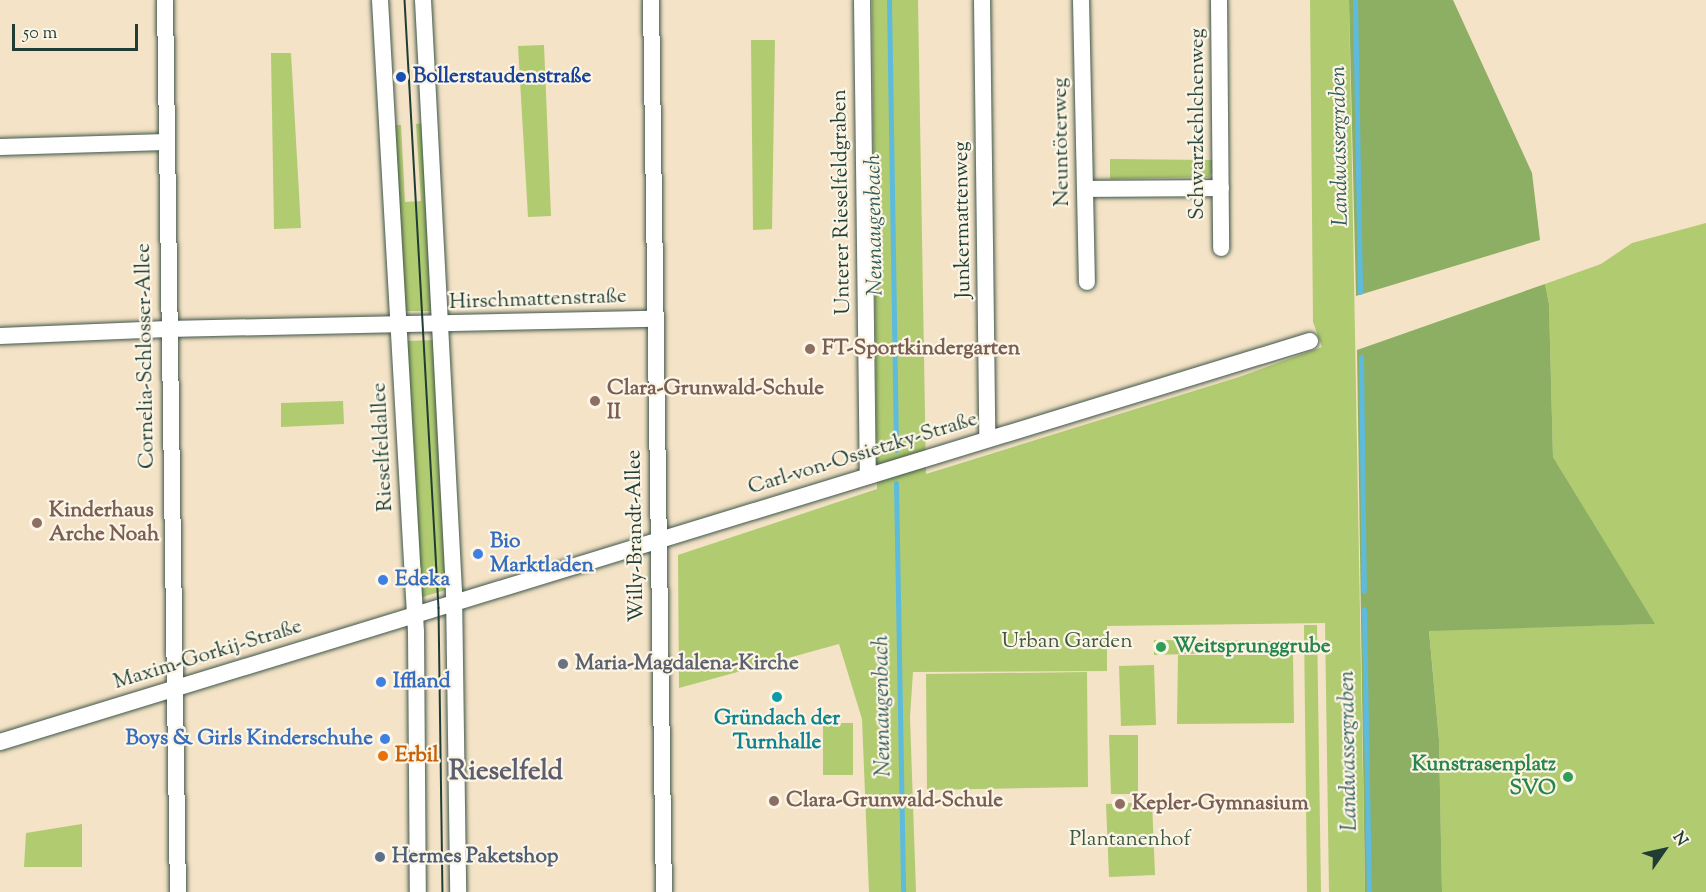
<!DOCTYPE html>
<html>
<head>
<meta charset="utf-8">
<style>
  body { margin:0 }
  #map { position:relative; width:1706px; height:892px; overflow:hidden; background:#f4e3c6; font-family:"Sorts Mill Goudy",serif }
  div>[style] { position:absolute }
  .green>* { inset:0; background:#b1cb71 }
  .forest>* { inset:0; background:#8caf63 }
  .stream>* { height:5px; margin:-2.5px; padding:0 2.5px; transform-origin:2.5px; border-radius:2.5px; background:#5ebbdc }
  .roads { filter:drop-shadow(0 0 2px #3f564a) drop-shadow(0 0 2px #3f564a) }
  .minor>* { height:16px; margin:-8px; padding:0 8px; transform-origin:8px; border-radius:8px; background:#fff }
  .tram>* { height:1.5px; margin:-0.75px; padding:0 0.75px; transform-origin:0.75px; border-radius:0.75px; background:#1f3d34 }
  .dots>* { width:16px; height:16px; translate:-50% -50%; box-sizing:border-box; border:3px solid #fcf5e5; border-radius:50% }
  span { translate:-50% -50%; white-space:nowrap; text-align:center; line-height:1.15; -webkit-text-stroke:4.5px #fcf5e5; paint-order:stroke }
  .transit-label { font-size:21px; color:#164399; font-weight:700 }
  .left { translate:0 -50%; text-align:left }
  .street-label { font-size:21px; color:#1f3d34 }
  .education-label { font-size:21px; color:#785e54; font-weight:700 }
  .shop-label { font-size:21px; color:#366cbe; font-weight:700 }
  .right { translate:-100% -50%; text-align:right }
  .park-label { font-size:21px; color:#3c5940 }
  .leisure-label { font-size:21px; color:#27864d; font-weight:700 }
  .worship-label { font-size:21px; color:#5b616d; font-weight:700 }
  .culture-label { font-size:21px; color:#0d838f; font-weight:700 }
  .food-label { font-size:21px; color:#c56008; font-weight:700 }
  .service-label { font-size:21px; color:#4e5e75; font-weight:700 }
  .water-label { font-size:22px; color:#2f5c5e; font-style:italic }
  .district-label { font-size:27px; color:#5d5e6d; font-weight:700 }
  .north { position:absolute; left:1634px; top:820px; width:60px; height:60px; -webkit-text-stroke:4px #fcf5e5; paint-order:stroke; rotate:56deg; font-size:16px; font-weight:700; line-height:24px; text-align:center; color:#1f3d34 }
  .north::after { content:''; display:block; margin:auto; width:21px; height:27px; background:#1f3d34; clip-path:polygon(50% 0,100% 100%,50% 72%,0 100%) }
  .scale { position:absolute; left:12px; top:24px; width:126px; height:27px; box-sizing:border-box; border:3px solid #1f3d34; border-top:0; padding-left:8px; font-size:18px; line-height:21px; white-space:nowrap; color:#1f3d34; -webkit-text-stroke:4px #fcf5e5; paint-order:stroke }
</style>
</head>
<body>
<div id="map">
  <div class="green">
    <div style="clip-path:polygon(872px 0,918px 0,926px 474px,1239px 377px,1322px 347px,1313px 322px,1310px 0,1349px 0,1365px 892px,1329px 892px,1325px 623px,1107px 626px,1107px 671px,913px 672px,910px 717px,916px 892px,869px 892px,862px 719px,839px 644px,679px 688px,678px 555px,877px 489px)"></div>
    <div style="clip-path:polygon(751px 40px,775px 40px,772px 229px,753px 230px)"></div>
    <div style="clip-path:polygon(544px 45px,551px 216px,528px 217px,518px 46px)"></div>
    <div style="clip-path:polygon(271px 53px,291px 53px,301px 228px,274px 229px)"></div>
    <div style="clip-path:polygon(424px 123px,434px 311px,403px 311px,393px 125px,401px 125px,405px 202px,421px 201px,416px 124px)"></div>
    <div style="clip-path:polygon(1110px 159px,1212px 160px,1212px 173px,1209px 177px,1110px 179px)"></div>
    <div style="clip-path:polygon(1706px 223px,1706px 892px,1442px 892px,1439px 740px,1429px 630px,1654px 624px,1553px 457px,1549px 304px,1545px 284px,1601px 264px,1632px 243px)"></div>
    <div style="clip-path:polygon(436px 340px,449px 589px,419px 598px,405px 341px)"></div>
    <div style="clip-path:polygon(343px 401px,344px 424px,281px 427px,281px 403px)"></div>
    <div style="clip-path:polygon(1304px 625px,1317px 625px,1321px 892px,1307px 892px)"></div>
    <div style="clip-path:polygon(1154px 640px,1284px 641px,1283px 651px,1154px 655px)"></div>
    <div style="clip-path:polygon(1178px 655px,1293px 655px,1294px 723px,1177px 724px)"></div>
    <div style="clip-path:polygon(1154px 665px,1156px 725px,1121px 726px,1119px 666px)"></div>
    <div style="clip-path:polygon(1087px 672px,1088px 787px,927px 790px,926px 674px)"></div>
    <div style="clip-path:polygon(823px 723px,853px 723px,853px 775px,823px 775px)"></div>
    <div style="clip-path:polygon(1109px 735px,1138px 735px,1138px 794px,1111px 794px)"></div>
    <div style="clip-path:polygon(1152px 802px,1155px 875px,1109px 877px,1106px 804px)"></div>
    <div style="clip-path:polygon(82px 824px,82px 867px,24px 867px,26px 833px)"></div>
  </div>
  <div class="forest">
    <div style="clip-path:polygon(1349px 0,1453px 0,1532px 173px,1540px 240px,1356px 296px)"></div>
    <div style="clip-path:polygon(1545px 284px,1549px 304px,1553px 457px,1655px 624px,1429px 631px,1439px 740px,1442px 892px,1365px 892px,1357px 350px)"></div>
  </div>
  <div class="stream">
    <div style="left:889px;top:0;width:450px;rotate:89.1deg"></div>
    <div style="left:1355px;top:0;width:292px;rotate:89deg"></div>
    <div style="left:1361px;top:357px;width:234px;rotate:89.3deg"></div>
    <div style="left:896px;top:483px;width:409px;rotate:89deg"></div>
    <div style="left:1364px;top:609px;width:283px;rotate:89deg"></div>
  </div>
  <div class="roads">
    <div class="minor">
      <div style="left:165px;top:0;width:892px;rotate:89.17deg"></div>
      <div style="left:380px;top:0;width:633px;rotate:86.74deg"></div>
      <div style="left:416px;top:632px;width:260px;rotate:89.6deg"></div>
      <div style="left:423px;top:0;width:593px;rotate:87deg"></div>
      <div style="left:454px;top:592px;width:300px;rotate:89.2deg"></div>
      <div style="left:651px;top:0;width:892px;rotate:89.17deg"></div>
      <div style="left:862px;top:0;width:476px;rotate:89.3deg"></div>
      <div style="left:982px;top:0;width:439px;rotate:89.3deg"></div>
      <div style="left:1081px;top:0;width:282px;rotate:88.8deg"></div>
      <div style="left:1219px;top:0;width:248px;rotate:89.5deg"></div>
      <div style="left:0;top:147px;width:166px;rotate:-1.7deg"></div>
      <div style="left:1085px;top:189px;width:136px;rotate:-0.4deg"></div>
      <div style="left:0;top:336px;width:168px;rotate:-2.4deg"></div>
      <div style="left:168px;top:329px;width:486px;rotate:-1.2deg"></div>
      <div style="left:0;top:742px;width:1370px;rotate:-17.02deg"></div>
    </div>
  </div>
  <div class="tram">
    <div style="left:405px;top:0;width:609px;rotate:86.8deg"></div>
    <div style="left:439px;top:608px;width:284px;rotate:89.2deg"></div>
  </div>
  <div class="dots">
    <div style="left:401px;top:77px;background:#1a4fb4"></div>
    <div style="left:810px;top:349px;background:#8d6e63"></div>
    <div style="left:595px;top:401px;background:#8d6e63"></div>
    <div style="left:37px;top:523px;background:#8d6e63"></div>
    <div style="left:478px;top:554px;background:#3f7fe0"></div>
    <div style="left:383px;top:580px;background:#3f7fe0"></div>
    <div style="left:1161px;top:647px;background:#2e9e5b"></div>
    <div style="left:563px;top:664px;background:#6b7280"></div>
    <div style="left:381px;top:682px;background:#3f7fe0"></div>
    <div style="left:777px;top:697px;background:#0f9aa8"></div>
    <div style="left:385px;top:739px;background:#3f7fe0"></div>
    <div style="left:383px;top:756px;background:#e8710a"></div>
    <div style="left:1568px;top:777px;background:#2e9e5b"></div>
    <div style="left:774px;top:801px;background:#8d6e63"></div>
    <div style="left:1120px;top:804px;background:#8d6e63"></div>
    <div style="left:380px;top:857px;background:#5c6f8a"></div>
  </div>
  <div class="transit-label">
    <span class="left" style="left:413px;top:77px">Bollerstaudenstraße</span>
  </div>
  <div class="street-label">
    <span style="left:1198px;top:124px;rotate:-90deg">Schwarzkehlchenweg</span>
    <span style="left:1062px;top:142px;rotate:-91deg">Neuntöterweg</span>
    <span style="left:842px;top:202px;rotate:-91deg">Unterer Rieselfeldgraben</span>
    <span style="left:963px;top:220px;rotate:-91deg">Junkermattenweg</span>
    <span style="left:538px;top:300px;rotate:-2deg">Hirschmattenstraße</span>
    <span style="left:146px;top:356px;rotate:-91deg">Cornelia-Schlosser-Allee</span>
    <span style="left:383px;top:447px;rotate:-93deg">Rieselfeldallee</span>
    <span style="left:863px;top:454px;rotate:-17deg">Carl-von-Ossietzky-Straße</span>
    <span style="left:636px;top:536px;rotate:-91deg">Willy-Brandt-Allee</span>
    <span style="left:208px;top:655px;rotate:-17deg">Maxim-Gorkij-Straße</span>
  </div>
  <div class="education-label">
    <span class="left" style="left:822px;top:349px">FT-Sportkindergarten</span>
    <span class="left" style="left:607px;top:401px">Clara-Grunwald-Schule<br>II</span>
    <span class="left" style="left:49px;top:523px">Kinderhaus<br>Arche Noah</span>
    <span class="left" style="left:786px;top:801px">Clara-Grunwald-Schule</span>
    <span class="left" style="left:1132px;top:804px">Kepler-Gymnasium</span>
  </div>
  <div class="shop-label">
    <span class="left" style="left:490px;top:554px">Bio<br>Marktladen</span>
    <span class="left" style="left:395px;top:580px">Edeka</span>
    <span class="left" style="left:393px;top:682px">Iffland</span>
    <span class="right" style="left:373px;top:739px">Boys &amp; Girls Kinderschuhe</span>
  </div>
  <div class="park-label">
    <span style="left:1067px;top:642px">Urban Garden</span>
    <span style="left:1130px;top:840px">Plantanenhof</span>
  </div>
  <div class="leisure-label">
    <span class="left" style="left:1173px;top:647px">Weitsprunggrube</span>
    <span class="right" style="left:1556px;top:777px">Kunstrasenplatz<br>SVO</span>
  </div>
  <div class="worship-label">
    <span class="left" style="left:575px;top:664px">Maria-Magdalena-Kirche</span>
  </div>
  <div class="culture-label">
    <span style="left:777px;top:731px">Gründach der<br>Turnhalle</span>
  </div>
  <div class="food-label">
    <span class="left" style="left:395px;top:756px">Erbil</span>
  </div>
  <div class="service-label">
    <span class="left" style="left:392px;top:857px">Hermes Paketshop</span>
  </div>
  <div class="water-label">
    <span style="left:1341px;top:146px;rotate:-91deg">Landwassergraben</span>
    <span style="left:876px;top:225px;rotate:-91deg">Neunaugenbach</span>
    <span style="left:884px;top:706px;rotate:-91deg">Neunaugenbach</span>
    <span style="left:1350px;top:751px;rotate:-91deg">Landwassergraben</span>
  </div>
  <div class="district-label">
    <span style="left:506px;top:773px">Rieselfeld</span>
  </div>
  <div class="north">N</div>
  <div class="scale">50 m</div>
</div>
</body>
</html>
